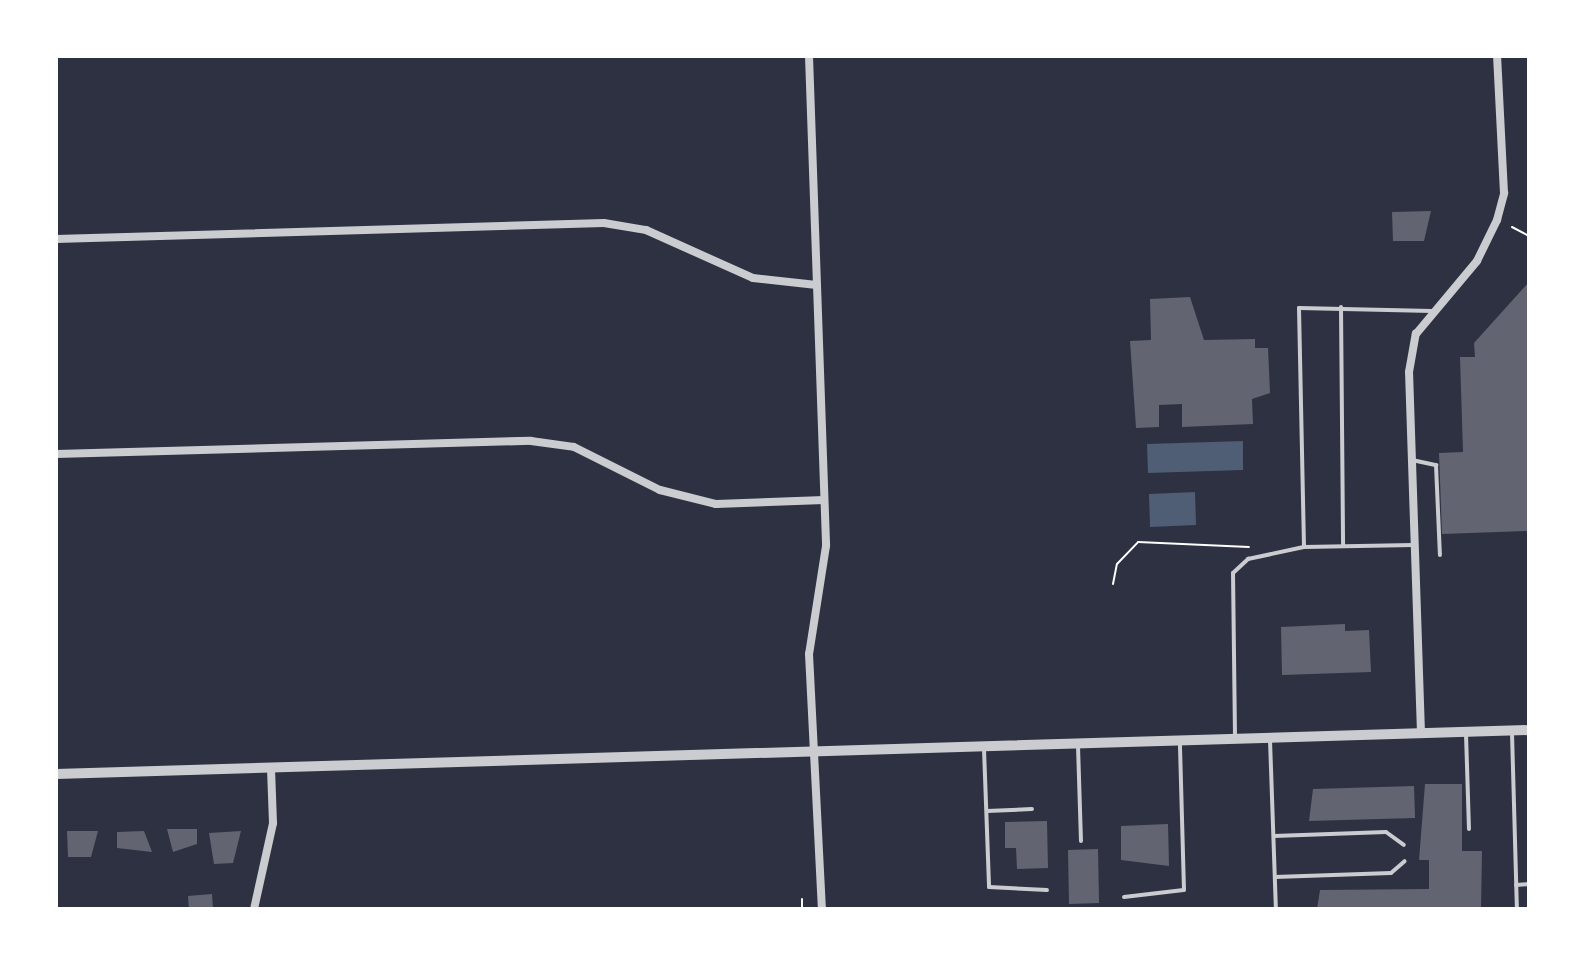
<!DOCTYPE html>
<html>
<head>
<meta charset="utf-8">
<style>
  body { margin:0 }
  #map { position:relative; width:1585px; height:965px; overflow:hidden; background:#2d3142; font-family:Quicksand,sans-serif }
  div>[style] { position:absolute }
  .water>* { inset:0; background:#4f5d75 }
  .building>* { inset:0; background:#626471 }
  .path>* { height:2px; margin:-1px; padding:0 1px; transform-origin:1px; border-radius:1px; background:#fff }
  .service>* { height:4px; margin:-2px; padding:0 2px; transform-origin:2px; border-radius:2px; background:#caccd0 }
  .minor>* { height:8px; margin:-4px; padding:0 4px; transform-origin:4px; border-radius:4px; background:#caccd0 }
  .tertiary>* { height:10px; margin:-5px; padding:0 5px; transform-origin:5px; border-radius:5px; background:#caccd0 }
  span { translate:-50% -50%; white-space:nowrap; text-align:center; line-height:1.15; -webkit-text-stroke:8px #fff; paint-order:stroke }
  .frame { position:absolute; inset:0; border:58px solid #fff; pointer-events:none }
</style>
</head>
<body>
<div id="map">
  <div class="water">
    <div style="clip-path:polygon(1243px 441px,1243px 470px,1148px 473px,1147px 444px)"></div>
    <div style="clip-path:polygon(1195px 492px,1196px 525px,1150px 527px,1149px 494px)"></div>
  </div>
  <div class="building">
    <div style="clip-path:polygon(1431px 211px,1424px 241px,1393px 241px,1392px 212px)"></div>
    <div style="clip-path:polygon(1529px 282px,1529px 531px,1442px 534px,1439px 453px,1463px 452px,1460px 357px,1475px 357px,1474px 343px)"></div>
    <div style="clip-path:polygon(1190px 297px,1204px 340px,1255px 339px,1255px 348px,1268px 348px,1270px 393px,1252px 399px,1253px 424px,1182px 427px,1182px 404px,1159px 405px,1159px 427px,1136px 428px,1130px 341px,1151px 340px,1150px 299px)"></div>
    <div style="clip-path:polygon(1345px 624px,1345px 631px,1369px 630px,1371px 672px,1282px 675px,1281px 627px)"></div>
    <div style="clip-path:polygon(1425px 784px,1462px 784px,1462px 851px,1482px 851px,1481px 909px,1317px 909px,1320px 890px,1429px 889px,1429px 860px,1419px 860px)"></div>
    <div style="clip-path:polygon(1414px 786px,1415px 818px,1309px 821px,1313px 789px)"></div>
    <div style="clip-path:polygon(1047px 821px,1048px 868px,1017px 869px,1016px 848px,1005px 848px,1005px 822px)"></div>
    <div style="clip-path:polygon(1168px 824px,1169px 866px,1121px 860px,1121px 826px)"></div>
    <div style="clip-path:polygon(167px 829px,197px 829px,197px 844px,173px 852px)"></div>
    <div style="clip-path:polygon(67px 831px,98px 831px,91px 857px,68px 857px)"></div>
    <div style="clip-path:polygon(144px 831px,152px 852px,117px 848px,117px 832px)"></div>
    <div style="clip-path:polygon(241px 831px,233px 863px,214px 864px,209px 833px)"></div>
    <div style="clip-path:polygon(1098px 849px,1099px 903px,1069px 904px,1068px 850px)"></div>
    <div style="clip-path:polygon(212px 894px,213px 909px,189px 909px,188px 896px)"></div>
  </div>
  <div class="path">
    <div style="left:1512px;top:227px;width:19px;rotate:28deg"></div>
    <div style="left:1113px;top:584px;width:20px;rotate:-79deg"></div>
    <div style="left:1117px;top:564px;width:30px;rotate:-46deg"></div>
    <div style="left:1138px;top:542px;width:111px;rotate:2.6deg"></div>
    <div style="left:802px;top:899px;width:10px;rotate:90deg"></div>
  </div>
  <div class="service">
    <div style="left:1341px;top:307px;width:238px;rotate:89.5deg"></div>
    <div style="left:1412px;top:460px;width:25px;rotate:12deg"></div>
    <div style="left:1436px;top:465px;width:90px;rotate:87.5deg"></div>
    <div style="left:1413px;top:545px;width:109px;rotate:178.9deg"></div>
    <div style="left:1304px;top:547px;width:239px;rotate:-91.2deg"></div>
    <div style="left:1299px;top:308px;width:133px;rotate:1.3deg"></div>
    <div style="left:1512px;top:733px;width:176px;rotate:88.4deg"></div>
    <div style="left:1466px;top:734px;width:95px;rotate:88.2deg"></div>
    <div style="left:1235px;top:736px;width:163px;rotate:-90.7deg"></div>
    <div style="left:1233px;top:573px;width:21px;rotate:-43deg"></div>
    <div style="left:1248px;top:559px;width:57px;rotate:-12.1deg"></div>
    <div style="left:1270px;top:740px;width:169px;rotate:88deg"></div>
    <div style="left:1078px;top:746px;width:95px;rotate:88.2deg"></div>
    <div style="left:984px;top:749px;width:138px;rotate:87.9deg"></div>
    <div style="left:989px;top:887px;width:58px;rotate:3deg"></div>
    <div style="left:987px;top:811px;width:45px;rotate:-2.5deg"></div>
    <div style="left:1274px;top:836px;width:112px;rotate:-2deg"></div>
    <div style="left:1386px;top:832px;width:22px;rotate:36deg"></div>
    <div style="left:1275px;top:877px;width:116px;rotate:-2deg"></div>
    <div style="left:1391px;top:873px;width:18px;rotate:-41deg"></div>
    <div style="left:1516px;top:885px;width:13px;rotate:-4deg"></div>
    <div style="left:1124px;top:897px;width:60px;rotate:-6.7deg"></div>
    <div style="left:1184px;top:890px;width:147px;rotate:-91.6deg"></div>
  </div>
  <div class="minor">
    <div style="left:809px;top:56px;width:490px;rotate:88deg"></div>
    <div style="left:826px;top:546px;width:109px;rotate:98.9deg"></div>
    <div style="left:809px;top:654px;width:255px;rotate:87.1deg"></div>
    <div style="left:56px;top:239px;width:548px;rotate:-1.67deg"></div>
    <div style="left:604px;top:223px;width:43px;rotate:9.5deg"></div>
    <div style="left:646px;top:230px;width:117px;rotate:24.2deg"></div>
    <div style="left:753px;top:278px;width:64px;rotate:6.2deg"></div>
    <div style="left:56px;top:454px;width:475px;rotate:-1.6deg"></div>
    <div style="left:531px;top:441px;width:43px;rotate:7.9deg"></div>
    <div style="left:574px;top:447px;width:96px;rotate:26.6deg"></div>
    <div style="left:660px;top:490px;width:58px;rotate:14deg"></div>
    <div style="left:716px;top:504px;width:108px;rotate:-2.1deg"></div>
    <div style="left:1421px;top:733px;width:361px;rotate:-91.9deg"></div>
    <div style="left:1409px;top:372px;width:39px;rotate:-80deg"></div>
    <div style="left:1416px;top:334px;width:95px;rotate:-50.1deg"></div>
    <div style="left:1477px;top:261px;width:46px;rotate:-64deg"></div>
    <div style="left:1497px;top:220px;width:28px;rotate:-75deg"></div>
    <div style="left:1504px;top:193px;width:137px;rotate:-92.9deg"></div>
    <div style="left:254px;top:909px;width:88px;rotate:-77.5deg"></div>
    <div style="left:273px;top:823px;width:55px;rotate:-92.1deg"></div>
  </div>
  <div class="tertiary">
    <div style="left:56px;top:774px;width:1474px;rotate:-1.71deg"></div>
  </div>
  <div class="frame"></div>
</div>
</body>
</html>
